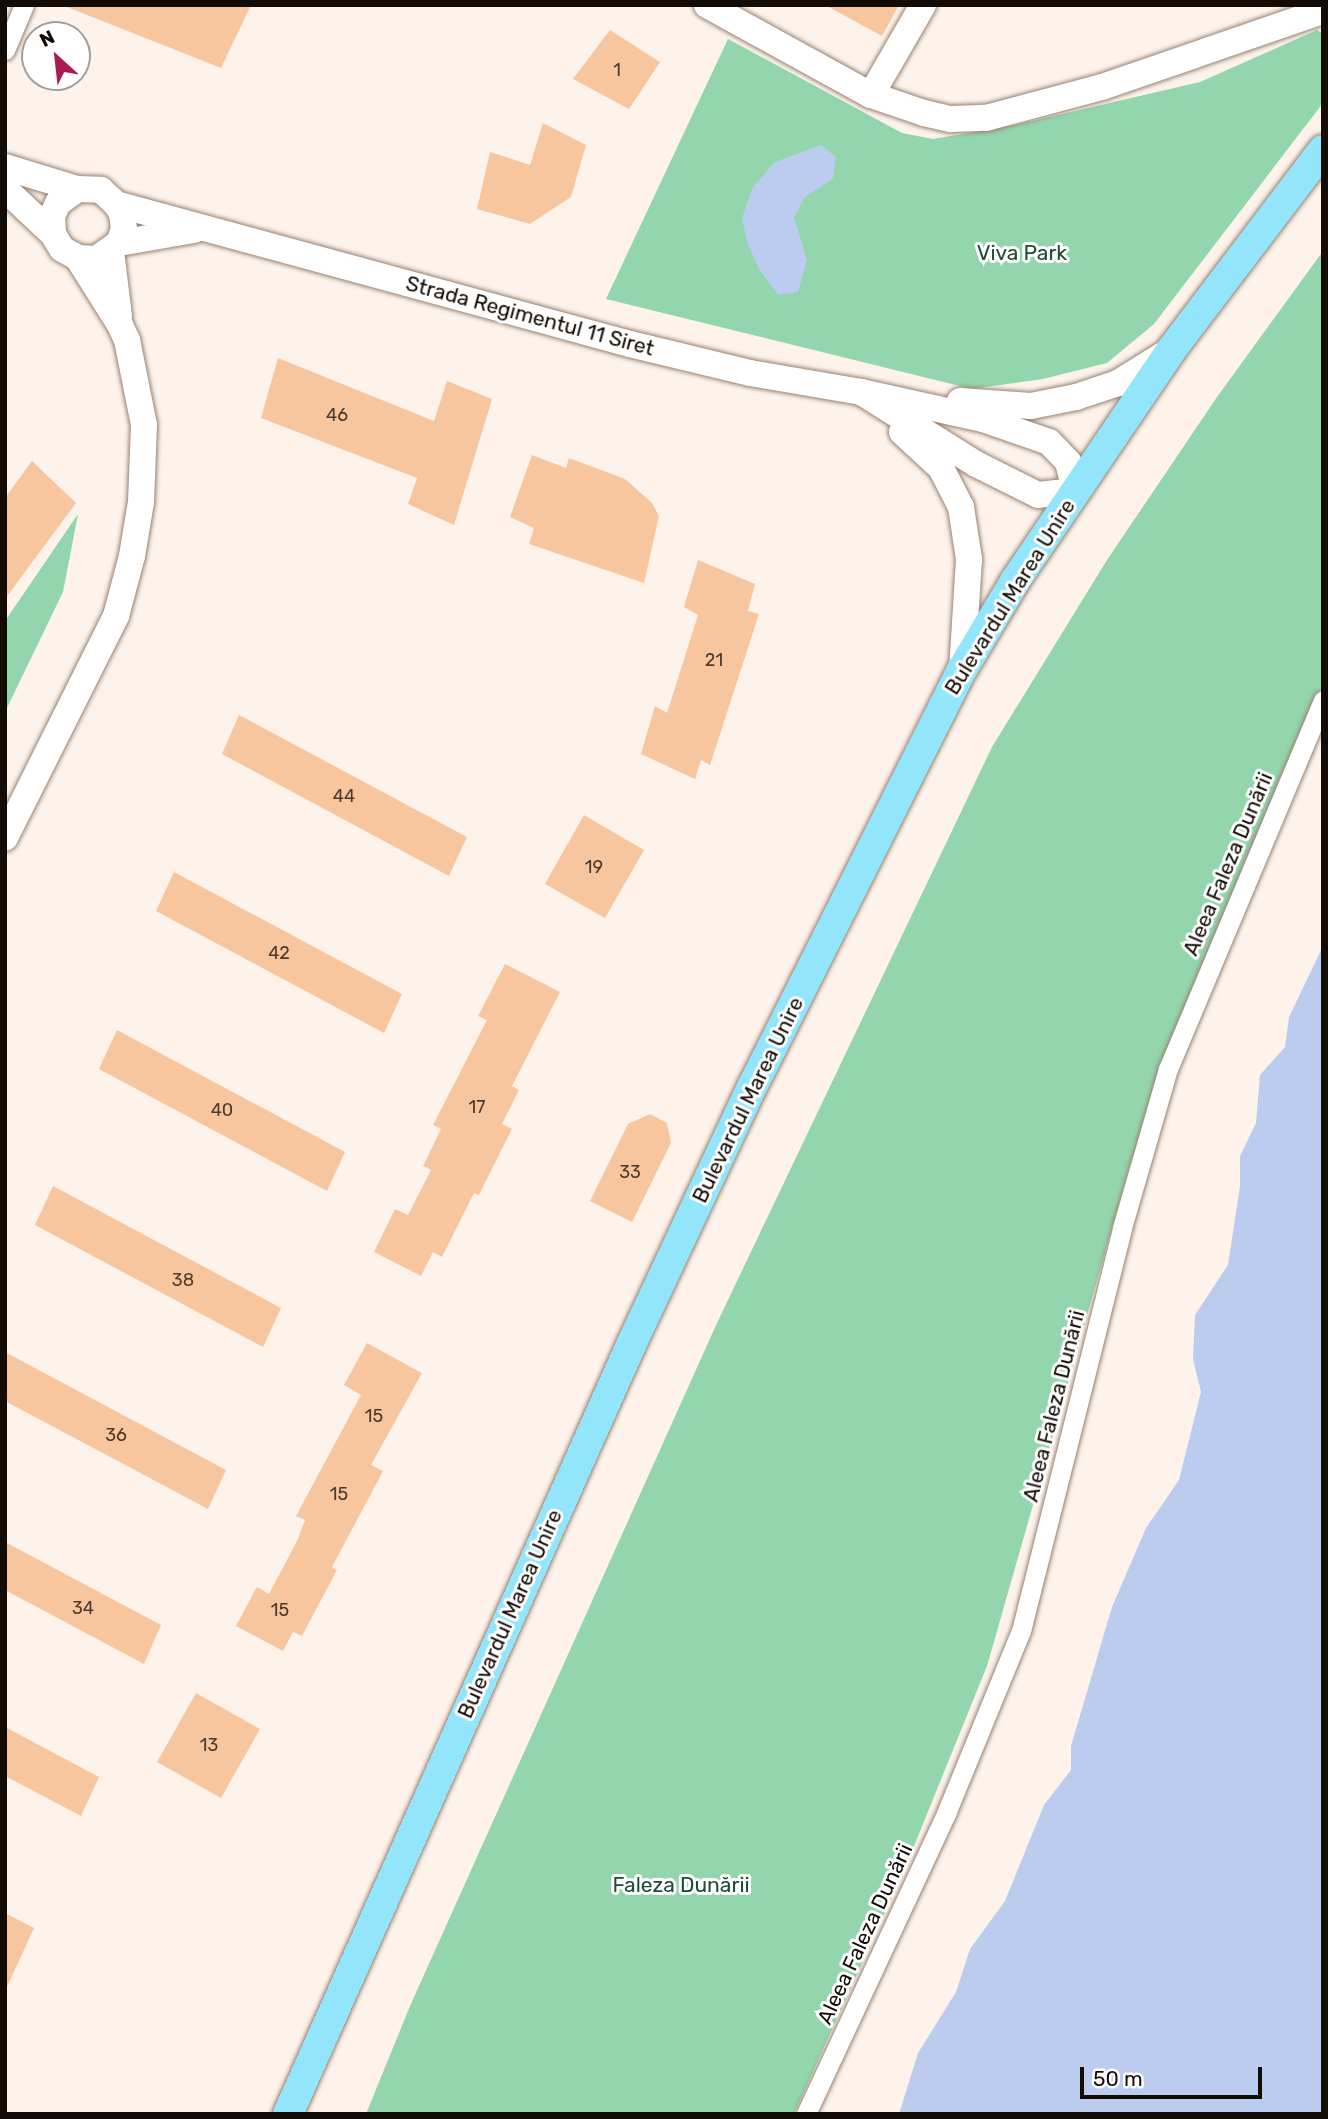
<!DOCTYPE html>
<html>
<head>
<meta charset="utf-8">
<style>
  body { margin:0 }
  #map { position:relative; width:1328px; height:2119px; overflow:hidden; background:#fdf3eb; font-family:Rubik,sans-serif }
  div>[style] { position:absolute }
  .green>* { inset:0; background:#93d5ad }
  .water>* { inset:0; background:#bce }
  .building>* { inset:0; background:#f8c69e }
  .roads { filter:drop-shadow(0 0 2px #988170) drop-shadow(0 0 2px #988170) }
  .street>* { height:19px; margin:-9.5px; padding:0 9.5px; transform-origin:9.5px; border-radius:9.5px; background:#fff }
  .secondary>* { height:26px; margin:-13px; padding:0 13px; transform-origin:13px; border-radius:13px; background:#fff }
  .primary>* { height:30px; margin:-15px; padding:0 15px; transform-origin:15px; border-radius:15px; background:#92e5fa }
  span { translate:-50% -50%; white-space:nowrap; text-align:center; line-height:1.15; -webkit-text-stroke:6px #fff; paint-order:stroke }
  .number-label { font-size:18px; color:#4c3a2c }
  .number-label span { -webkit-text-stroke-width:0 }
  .park-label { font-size:21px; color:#1f4a32 }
  .street-label { font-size:21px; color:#130c06 }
  .frame { position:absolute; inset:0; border:7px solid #130c06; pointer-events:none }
  .north { position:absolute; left:21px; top:21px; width:70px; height:70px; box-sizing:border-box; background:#fff; border:2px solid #a19e9b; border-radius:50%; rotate:333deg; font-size:19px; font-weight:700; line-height:28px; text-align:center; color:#130c06 }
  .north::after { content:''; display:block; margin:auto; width:24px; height:32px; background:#aa1a53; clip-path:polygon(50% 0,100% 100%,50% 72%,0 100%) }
  .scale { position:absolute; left:1080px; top:2067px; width:182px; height:32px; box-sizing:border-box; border:4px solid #130c06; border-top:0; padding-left:9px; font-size:21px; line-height:24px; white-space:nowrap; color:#130c06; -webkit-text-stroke:5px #fff; paint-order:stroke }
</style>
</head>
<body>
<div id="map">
  <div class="green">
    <div style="clip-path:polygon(1317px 30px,1323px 34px,1323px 103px,1154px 324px,1107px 363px,1043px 379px,972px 389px,606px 299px,728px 39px,902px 133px,933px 139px,1015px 125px,1200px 82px)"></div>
    <div style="clip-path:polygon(1323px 251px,1323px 684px,1130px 1165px,987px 1666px,908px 1861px,794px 2114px,366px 2114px,410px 2006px,717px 1323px,992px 747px,1107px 560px,1217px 397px)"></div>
    <div style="clip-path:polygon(78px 514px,63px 592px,5px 712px,5px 621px)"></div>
  </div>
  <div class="water">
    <div style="clip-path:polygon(821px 145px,836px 157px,833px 179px,805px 197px,794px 217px,807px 260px,798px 292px,778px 295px,759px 269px,747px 242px,742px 218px,753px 187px,775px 162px)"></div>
    <div style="clip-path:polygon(1323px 946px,1323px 2114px,899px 2114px,918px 2053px,956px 1992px,970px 1949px,1005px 1901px,1044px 1805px,1071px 1770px,1071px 1746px,1112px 1607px,1146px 1528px,1179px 1480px,1201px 1392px,1193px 1359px,1195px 1315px,1228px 1265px,1240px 1186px,1240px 1156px,1256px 1123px,1260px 1075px,1285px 1047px,1289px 1017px)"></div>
  </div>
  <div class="building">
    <div style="clip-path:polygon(62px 5px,251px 5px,221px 68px)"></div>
    <div style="clip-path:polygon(825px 5px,899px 5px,882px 36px)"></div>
    <div style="clip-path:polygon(610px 30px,660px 62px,629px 109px,573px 79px)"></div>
    <div style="clip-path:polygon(543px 123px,586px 145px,571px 197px,530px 224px,477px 209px,490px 152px,530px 165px)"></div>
    <div style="clip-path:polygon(278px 358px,434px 421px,447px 381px,492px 399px,454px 525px,408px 504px,417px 478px,261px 418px)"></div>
    <div style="clip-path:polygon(532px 455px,566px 468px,569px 458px,625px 479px,652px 503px,659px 516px,644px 583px,529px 544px,534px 528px,510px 517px)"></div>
    <div style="clip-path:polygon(32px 461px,76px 503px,5px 599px,5px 498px)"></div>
    <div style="clip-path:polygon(698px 560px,755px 584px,748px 611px,759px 614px,710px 765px,701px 760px,695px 779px,641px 754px,655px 706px,667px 713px,698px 615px,684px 607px)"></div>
    <div style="clip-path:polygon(239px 715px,467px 837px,449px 876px,222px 754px)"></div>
    <div style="clip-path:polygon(584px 815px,644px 850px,605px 918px,545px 884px)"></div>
    <div style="clip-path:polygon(174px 872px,402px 994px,384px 1033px,156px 911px)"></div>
    <div style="clip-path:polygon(505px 964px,560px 992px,512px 1086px,519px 1090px,502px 1124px,512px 1129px,479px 1195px,474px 1193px,442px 1257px,433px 1252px,421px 1276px,374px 1252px,395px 1209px,408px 1215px,431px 1170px,423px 1166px,441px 1129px,433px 1125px,487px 1020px,478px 1016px)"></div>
    <div style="clip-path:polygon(117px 1030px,345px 1152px,327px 1191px,99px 1069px)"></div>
    <div style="clip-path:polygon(650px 1114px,667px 1123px,671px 1143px,632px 1222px,590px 1201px,628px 1124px)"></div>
    <div style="clip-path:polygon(53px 1186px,281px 1308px,263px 1347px,35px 1225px)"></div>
    <div style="clip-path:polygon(367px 1343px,422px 1373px,371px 1465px,383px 1471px,332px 1567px,337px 1570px,302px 1636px,293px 1632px,283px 1651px,236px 1626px,257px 1587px,269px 1594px,298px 1539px,305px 1520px,296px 1516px,361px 1395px,344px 1385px)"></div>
    <div style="clip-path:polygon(5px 1352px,226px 1470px,208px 1509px,5px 1401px)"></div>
    <div style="clip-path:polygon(5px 1542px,161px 1625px,144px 1664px,5px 1590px)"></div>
    <div style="clip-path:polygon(196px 1693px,260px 1729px,221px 1798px,157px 1762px)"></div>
    <div style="clip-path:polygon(5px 1727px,99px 1777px,81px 1816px,5px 1776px)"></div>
    <div style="clip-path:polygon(5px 1913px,34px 1928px,5px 1991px)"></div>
  </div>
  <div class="roads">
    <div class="street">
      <div style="left:5px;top:50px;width:49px;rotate:-67.1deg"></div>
      <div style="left:806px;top:2114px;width:334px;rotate:-65deg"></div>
      <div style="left:947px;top:1811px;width:195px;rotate:-67.7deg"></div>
      <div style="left:1021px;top:1631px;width:415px;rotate:-75.9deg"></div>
      <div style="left:1122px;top:1228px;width:166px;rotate:-73.9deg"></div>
      <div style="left:1168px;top:1069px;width:400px;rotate:-67.2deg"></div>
    </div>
    <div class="secondary">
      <div style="left:707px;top:5px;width:187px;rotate:28.8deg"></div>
      <div style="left:871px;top:95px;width:56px;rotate:18.8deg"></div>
      <div style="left:924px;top:113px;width:28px;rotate:13deg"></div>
      <div style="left:951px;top:119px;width:35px;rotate:-2deg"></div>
      <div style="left:986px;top:118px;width:120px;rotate:-15deg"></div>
      <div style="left:1102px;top:87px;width:234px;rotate:-19deg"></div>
      <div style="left:871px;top:95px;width:104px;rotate:-60deg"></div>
      <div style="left:5px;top:167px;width:75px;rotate:17deg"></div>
      <div style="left:77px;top:189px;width:24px;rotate:2deg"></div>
      <div style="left:101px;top:190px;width:21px;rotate:43deg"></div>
      <div style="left:116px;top:204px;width:11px;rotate:56deg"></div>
      <div style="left:122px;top:213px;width:16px;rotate:83deg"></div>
      <div style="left:124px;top:229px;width:15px;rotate:110deg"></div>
      <div style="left:119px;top:243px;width:28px;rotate:145deg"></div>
      <div style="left:96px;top:259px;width:18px;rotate:-177deg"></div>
      <div style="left:5px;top:189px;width:66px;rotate:43.2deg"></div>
      <div style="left:53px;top:234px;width:17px;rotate:59deg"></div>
      <div style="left:62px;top:249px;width:18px;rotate:29deg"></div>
      <div style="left:78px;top:258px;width:79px;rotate:57.9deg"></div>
      <div style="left:120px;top:325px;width:17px;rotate:65deg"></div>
      <div style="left:127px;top:340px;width:87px;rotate:78.7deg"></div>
      <div style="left:144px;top:425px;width:77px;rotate:92.2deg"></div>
      <div style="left:141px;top:502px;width:55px;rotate:99.5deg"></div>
      <div style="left:132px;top:556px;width:62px;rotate:104.9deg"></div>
      <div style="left:116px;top:616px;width:248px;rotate:116.6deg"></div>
      <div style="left:116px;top:204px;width:533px;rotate:15.24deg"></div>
      <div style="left:630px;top:344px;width:123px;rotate:13.6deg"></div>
      <div style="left:750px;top:373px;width:113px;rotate:9.7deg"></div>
      <div style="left:861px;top:392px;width:125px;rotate:12.5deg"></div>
      <div style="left:983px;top:419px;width:70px;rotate:19.2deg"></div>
      <div style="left:1049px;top:442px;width:28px;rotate:46deg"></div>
      <div style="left:1068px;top:462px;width:30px;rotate:76deg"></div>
      <div style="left:1075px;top:491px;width:37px;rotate:174deg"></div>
      <div style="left:1038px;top:495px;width:69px;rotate:-153.4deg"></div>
      <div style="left:976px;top:464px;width:136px;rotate:-147.9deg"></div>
      <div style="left:53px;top:234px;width:18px;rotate:-93deg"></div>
      <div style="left:52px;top:216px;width:14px;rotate:-65deg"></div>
      <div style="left:58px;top:203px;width:24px;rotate:-36deg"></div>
      <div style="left:119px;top:243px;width:76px;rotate:-9.8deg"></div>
      <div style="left:111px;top:251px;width:65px;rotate:83deg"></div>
      <div style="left:960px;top:401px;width:71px;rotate:4deg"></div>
      <div style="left:1031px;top:406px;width:46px;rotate:-11.3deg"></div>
      <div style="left:1076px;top:397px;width:44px;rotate:-18.4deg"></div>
      <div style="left:1118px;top:383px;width:62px;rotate:-31.9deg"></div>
      <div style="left:902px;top:432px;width:53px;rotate:42.7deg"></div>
      <div style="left:941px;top:468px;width:44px;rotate:62.9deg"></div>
      <div style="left:961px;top:507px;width:53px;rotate:81.3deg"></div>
      <div style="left:969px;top:559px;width:111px;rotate:93.6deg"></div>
    </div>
    <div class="primary">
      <div style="left:288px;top:2114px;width:842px;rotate:-65.96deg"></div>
      <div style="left:631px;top:1345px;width:285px;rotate:-64.9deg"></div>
      <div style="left:752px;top:1087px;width:467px;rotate:-63.3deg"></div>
      <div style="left:962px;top:670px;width:104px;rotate:-59.2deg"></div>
      <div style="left:1015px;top:581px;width:280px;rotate:-55.9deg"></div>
      <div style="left:1172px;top:349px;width:250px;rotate:-52.8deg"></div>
    </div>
  </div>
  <div class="number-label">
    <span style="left:617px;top:70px">1</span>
    <span style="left:337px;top:415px">46</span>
    <span style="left:714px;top:660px">21</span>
    <span style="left:344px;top:796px">44</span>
    <span style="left:594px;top:867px">19</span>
    <span style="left:279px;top:953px">42</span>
    <span style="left:477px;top:1107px">17</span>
    <span style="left:222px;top:1110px">40</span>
    <span style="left:630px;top:1172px">33</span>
    <span style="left:183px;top:1280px">38</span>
    <span style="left:374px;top:1416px">15</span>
    <span style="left:116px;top:1435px">36</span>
    <span style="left:339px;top:1494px">15</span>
    <span style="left:83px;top:1608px">34</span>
    <span style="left:280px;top:1610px">15</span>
    <span style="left:209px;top:1745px">13</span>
  </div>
  <div class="park-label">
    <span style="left:1022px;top:253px">Viva Park</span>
    <span style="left:681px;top:1885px">Faleza Dunării</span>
  </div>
  <div class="street-label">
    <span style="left:530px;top:316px;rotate:15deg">Strada Regimentul 11 Siret</span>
    <span style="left:1010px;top:597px;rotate:-58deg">Bulevardul Marea Unire</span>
    <span style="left:1228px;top:864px;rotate:-67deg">Aleea Faleza Dunării</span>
    <span style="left:748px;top:1100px;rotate:-64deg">Bulevardul Marea Unire</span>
    <span style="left:1054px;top:1406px;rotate:-76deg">Aleea Faleza Dunării</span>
    <span style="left:510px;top:1614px;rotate:-66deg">Bulevardul Marea Unire</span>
    <span style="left:865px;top:1934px;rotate:-65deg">Aleea Faleza Dunării</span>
  </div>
  <div class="frame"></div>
  <div class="north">N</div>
  <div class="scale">50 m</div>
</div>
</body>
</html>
